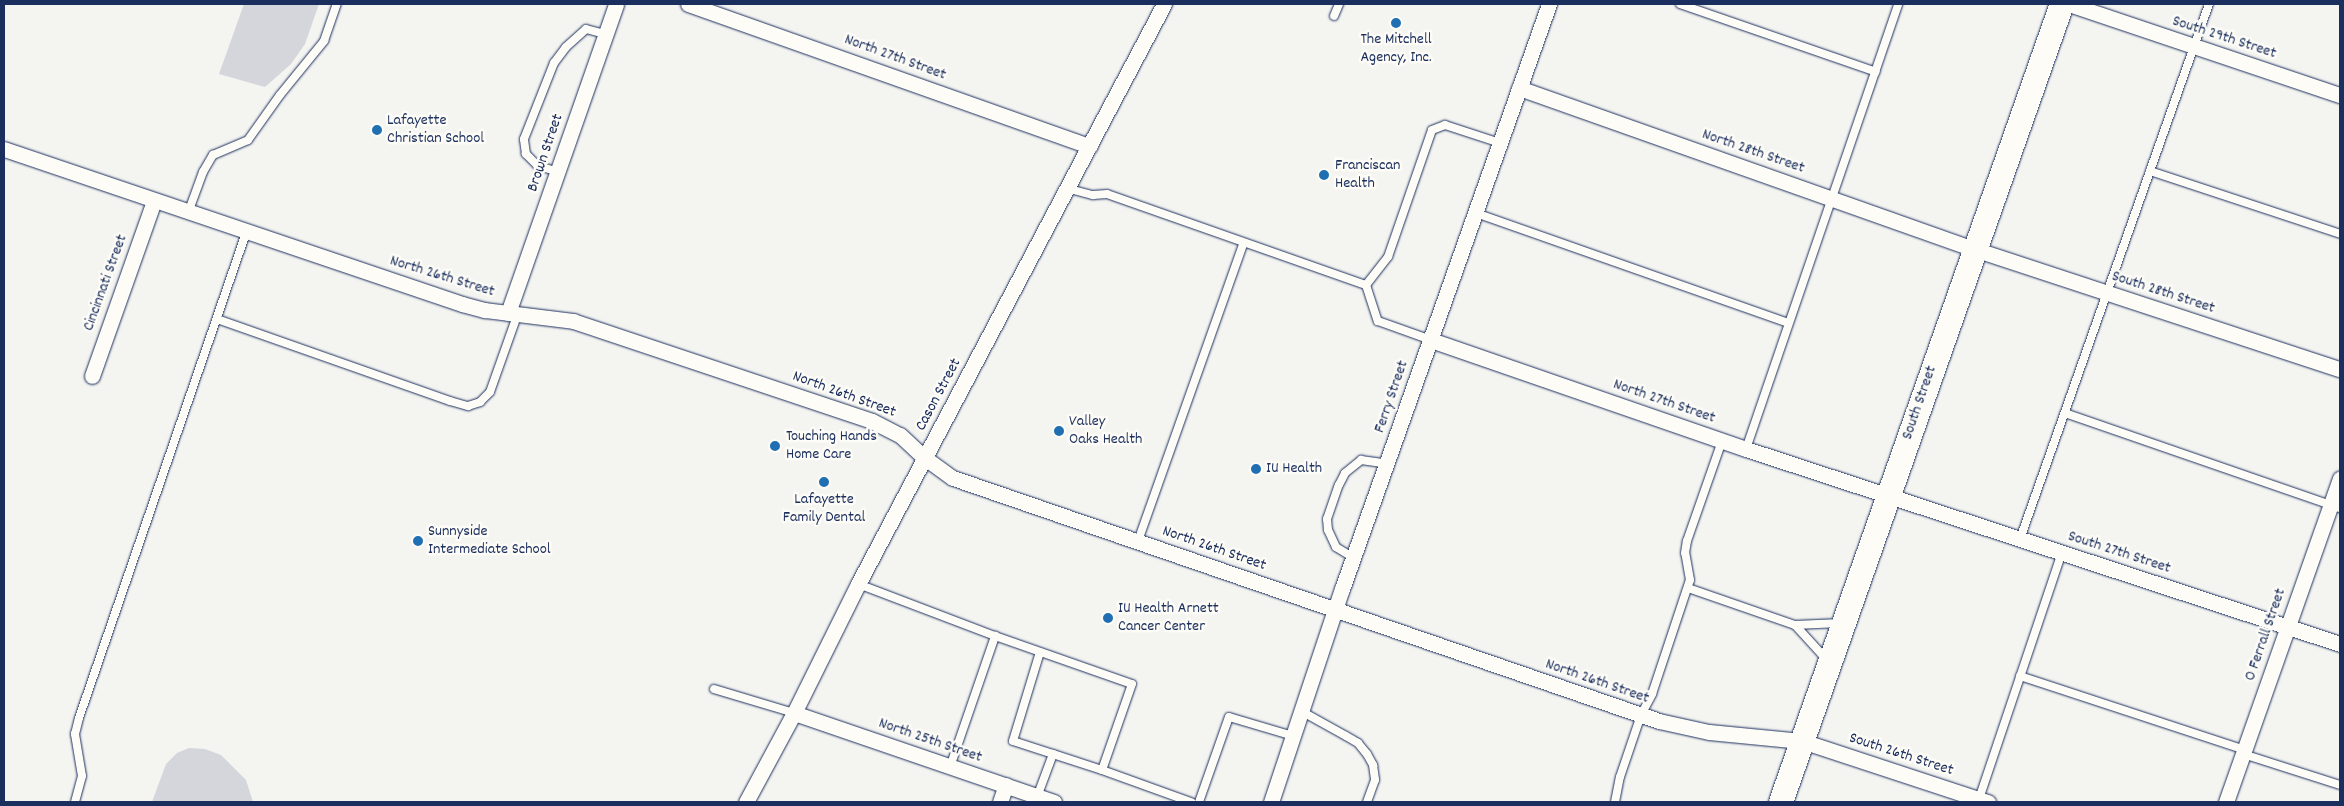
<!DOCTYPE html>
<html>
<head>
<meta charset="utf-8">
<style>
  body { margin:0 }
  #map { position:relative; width:2344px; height:806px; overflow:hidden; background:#f4f4f1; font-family:Dekko,sans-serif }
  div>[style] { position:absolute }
  .green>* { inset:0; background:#d4d6db }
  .roads { filter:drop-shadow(0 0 1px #1b2f5e) drop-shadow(0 0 1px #1b2f5e) }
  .service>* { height:8px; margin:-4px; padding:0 4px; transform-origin:4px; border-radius:4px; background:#fdfcf7 }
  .minor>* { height:15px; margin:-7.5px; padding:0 7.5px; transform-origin:7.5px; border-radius:7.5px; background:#fdfcf7 }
  .primary>* { height:24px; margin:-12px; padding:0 12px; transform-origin:12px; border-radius:12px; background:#fdfcf7 }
  .dots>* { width:14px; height:14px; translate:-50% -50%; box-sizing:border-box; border:2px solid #fdfcf7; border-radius:50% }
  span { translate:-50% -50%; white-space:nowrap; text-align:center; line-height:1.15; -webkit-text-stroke:5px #fdfcf7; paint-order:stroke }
  .street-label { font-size:16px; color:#1b2f5e }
  .poi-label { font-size:16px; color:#1b2f5e }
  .left { translate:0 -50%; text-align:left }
  .frame { position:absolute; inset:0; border:5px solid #1b2f5e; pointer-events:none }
</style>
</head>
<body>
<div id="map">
  <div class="green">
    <div style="clip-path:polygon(244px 4px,319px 4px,305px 44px,291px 64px,265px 87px,219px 74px)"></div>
    <div style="clip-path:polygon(189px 748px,205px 749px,221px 755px,246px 780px,253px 802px,152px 802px,166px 764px,177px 753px)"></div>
  </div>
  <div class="roads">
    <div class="service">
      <div style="left:1680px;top:4px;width:207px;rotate:19.1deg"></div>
      <div style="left:1334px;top:16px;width:13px;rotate:-67deg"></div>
      <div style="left:2150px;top:171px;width:200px;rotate:18.3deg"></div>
      <div style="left:558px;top:172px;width:22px;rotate:-162deg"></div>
      <div style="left:537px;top:165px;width:16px;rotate:-135deg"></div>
      <div style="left:526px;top:154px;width:15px;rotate:-98deg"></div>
      <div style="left:524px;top:139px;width:82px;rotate:-68.5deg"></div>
      <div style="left:554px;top:63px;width:20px;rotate:-53deg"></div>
      <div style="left:566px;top:47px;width:27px;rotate:-42deg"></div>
      <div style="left:586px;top:29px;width:20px;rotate:15deg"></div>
      <div style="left:1066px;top:188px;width:28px;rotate:15deg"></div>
      <div style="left:1093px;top:195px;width:14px;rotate:-4deg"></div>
      <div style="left:1107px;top:194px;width:275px;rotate:19.4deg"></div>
      <div style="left:1366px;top:285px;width:38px;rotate:72deg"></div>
      <div style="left:1378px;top:321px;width:56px;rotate:19.7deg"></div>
      <div style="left:188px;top:213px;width:44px;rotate:-69.9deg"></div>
      <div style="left:203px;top:172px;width:20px;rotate:-60deg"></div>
      <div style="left:213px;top:155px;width:38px;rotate:-23deg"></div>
      <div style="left:248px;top:140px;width:55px;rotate:-54.6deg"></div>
      <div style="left:280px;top:95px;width:70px;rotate:-50.8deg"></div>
      <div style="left:324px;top:41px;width:39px;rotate:-71deg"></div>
      <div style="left:1476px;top:213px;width:331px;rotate:19.4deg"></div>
      <div style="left:1366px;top:285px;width:36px;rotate:-52deg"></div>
      <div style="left:1388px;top:257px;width:134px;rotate:-70.9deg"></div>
      <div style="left:1432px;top:130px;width:14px;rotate:-21deg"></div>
      <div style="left:1445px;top:125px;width:58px;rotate:18.1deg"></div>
      <div style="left:217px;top:319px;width:247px;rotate:19.4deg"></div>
      <div style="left:450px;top:401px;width:19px;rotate:16deg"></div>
      <div style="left:468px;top:406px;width:13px;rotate:-18deg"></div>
      <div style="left:480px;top:402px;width:14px;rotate:-45deg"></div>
      <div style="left:490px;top:392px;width:84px;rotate:-70.5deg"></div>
      <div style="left:2065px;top:413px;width:291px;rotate:19.1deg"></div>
      <div style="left:1746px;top:449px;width:470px;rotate:-71.1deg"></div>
      <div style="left:2020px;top:539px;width:567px;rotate:-70.54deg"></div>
      <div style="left:1138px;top:541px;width:315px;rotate:-70.5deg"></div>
      <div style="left:1354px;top:558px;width:21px;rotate:-149deg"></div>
      <div style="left:1336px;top:547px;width:19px;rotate:-115deg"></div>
      <div style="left:1328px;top:530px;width:11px;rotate:-95deg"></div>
      <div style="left:1327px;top:519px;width:36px;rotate:-71deg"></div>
      <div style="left:1339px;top:485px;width:13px;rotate:-63deg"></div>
      <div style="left:1345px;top:473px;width:21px;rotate:-39deg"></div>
      <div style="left:1361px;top:460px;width:27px;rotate:8deg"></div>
      <div style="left:858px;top:584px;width:147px;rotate:20.8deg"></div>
      <div style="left:1688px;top:588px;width:113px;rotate:19.1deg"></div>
      <div style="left:1040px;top:652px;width:93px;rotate:106.9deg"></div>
      <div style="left:1013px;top:741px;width:42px;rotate:18deg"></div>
      <div style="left:1827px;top:660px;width:47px;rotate:-132.4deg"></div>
      <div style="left:1795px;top:625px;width:46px;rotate:-2.5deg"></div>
      <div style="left:2020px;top:676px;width:237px;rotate:18.2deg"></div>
      <div style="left:714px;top:689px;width:84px;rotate:16.7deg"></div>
      <div style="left:1301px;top:711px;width:51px;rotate:29.1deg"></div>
      <div style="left:1346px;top:736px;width:14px;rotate:30deg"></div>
      <div style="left:1358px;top:743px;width:14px;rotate:51deg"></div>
      <div style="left:1367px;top:754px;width:13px;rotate:61deg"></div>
      <div style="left:1373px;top:765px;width:15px;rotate:82deg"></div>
      <div style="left:1375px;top:780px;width:23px;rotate:110deg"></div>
      <div style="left:2243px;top:754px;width:102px;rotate:17.7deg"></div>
      <div style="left:950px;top:767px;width:139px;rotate:-71deg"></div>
      <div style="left:995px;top:636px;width:145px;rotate:19.3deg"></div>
      <div style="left:1132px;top:684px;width:91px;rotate:109.2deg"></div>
      <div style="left:1102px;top:770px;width:52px;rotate:-161.9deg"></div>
      <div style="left:1053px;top:754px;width:46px;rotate:110.4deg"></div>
      <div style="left:1102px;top:770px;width:95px;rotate:19.8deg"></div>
      <div style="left:1979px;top:799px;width:261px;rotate:-71.4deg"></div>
      <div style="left:75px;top:802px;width:27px;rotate:-75deg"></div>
      <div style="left:82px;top:776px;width:43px;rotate:-99.5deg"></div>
      <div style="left:75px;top:734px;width:16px;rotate:-76deg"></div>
      <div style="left:79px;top:718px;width:513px;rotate:-71deg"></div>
      <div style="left:1199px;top:802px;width:90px;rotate:-70.6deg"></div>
      <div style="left:1229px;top:717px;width:67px;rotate:16.5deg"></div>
      <div style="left:1615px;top:802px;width:25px;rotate:-79deg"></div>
      <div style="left:1620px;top:777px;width:65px;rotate:-71.3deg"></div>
      <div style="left:1641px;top:715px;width:24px;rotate:-62deg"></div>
      <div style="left:1652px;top:694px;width:120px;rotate:-71.6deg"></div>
      <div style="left:1690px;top:580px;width:27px;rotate:-100deg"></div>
      <div style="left:1685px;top:553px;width:12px;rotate:-81deg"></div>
      <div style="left:1687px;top:541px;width:106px;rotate:-70.7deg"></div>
    </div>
    <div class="minor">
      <div style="left:688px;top:4px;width:426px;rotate:19.5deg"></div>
      <div style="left:2069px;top:4px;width:286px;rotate:18.6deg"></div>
      <div style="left:1519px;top:88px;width:483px;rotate:19.5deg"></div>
      <div style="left:1974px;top:249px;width:385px;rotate:18.2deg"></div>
      <div style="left:4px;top:149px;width:484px;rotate:18.7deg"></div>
      <div style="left:462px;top:304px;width:24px;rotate:15deg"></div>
      <div style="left:485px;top:310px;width:89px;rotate:7.1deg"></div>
      <div style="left:573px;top:321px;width:315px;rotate:18.5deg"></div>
      <div style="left:872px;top:421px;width:31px;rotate:27deg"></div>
      <div style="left:900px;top:435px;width:34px;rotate:43deg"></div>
      <div style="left:925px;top:458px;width:34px;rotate:36deg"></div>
      <div style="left:953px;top:478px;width:747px;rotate:18.99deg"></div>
      <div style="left:1659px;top:721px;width:51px;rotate:12.4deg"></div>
      <div style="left:1709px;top:732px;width:93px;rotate:5.5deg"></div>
      <div style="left:1802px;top:741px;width:196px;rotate:18.2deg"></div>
      <div style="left:508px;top:313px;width:327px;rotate:-70.7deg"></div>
      <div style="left:1431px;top:340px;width:333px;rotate:19.1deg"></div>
      <div style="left:1746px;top:449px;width:625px;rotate:18.17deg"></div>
      <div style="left:92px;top:376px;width:186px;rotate:-70.5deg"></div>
      <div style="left:794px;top:713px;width:275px;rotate:18.9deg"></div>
      <div style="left:746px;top:802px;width:101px;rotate:-61.7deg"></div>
      <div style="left:794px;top:713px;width:144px;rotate:-63.6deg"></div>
      <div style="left:858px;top:584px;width:656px;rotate:-62.18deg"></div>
      <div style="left:1000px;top:802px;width:18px;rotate:-71deg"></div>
      <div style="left:1271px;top:802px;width:225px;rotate:-71.6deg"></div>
      <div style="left:1342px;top:589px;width:621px;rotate:-70.51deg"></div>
      <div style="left:2226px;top:802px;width:343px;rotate:-70.6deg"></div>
    </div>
    <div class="primary">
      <div style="left:1781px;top:802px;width:846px;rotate:-70.6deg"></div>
    </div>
  </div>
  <div class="dots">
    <div style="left:1396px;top:23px;background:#1f6fb2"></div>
    <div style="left:377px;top:130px;background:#1f6fb2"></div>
    <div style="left:1324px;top:175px;background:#1f6fb2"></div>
    <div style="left:1059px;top:431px;background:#1f6fb2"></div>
    <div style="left:775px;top:446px;background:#1f6fb2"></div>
    <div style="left:1256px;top:469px;background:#1f6fb2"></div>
    <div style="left:824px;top:482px;background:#1f6fb2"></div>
    <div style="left:418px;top:541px;background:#1f6fb2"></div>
    <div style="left:1108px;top:618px;background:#1f6fb2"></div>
  </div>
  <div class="street-label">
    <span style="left:2224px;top:38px;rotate:18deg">South 29th Street</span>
    <span style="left:895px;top:58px;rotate:20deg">North 27th Street</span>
    <span style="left:1753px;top:152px;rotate:19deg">North 28th Street</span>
    <span style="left:546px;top:153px;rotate:-71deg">Brown Street</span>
    <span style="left:442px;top:277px;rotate:17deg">North 26th Street</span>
    <span style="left:106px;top:283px;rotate:-70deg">Cincinnati Street</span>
    <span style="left:2163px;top:293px;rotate:18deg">South 28th Street</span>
    <span style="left:844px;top:395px;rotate:20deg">North 26th Street</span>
    <span style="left:939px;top:395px;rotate:-62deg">Cason Street</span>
    <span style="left:1392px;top:397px;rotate:-71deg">Ferry Street</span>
    <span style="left:1664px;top:402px;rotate:19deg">North 27th Street</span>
    <span style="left:1920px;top:403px;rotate:-71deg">South Street</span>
    <span style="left:1214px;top:549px;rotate:19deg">North 26th Street</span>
    <span style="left:2119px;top:553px;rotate:18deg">South 27th Street</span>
    <span style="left:2266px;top:635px;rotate:-71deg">O Ferrall Street</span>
    <span style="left:1597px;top:682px;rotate:19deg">North 26th Street</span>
    <span style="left:930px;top:741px;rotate:19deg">North 25th Street</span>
    <span style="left:1901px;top:755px;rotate:18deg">South 26th Street</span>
  </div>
  <div class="poi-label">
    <span style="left:1396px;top:49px">The Mitchell<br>Agency, Inc.</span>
    <span class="left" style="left:387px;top:130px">Lafayette<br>Christian School</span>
    <span class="left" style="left:1335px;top:175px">Franciscan<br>Health</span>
    <span class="left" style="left:1069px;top:431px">Valley<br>Oaks Health</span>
    <span class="left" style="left:786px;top:446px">Touching Hands<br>Home Care</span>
    <span class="left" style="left:1266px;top:469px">IU Health</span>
    <span style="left:824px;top:509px">Lafayette<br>Family Dental</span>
    <span class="left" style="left:428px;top:541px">Sunnyside<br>Intermediate School</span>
    <span class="left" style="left:1118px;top:618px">IU Health Arnett<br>Cancer Center</span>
  </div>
  <div class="frame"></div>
</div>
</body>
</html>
